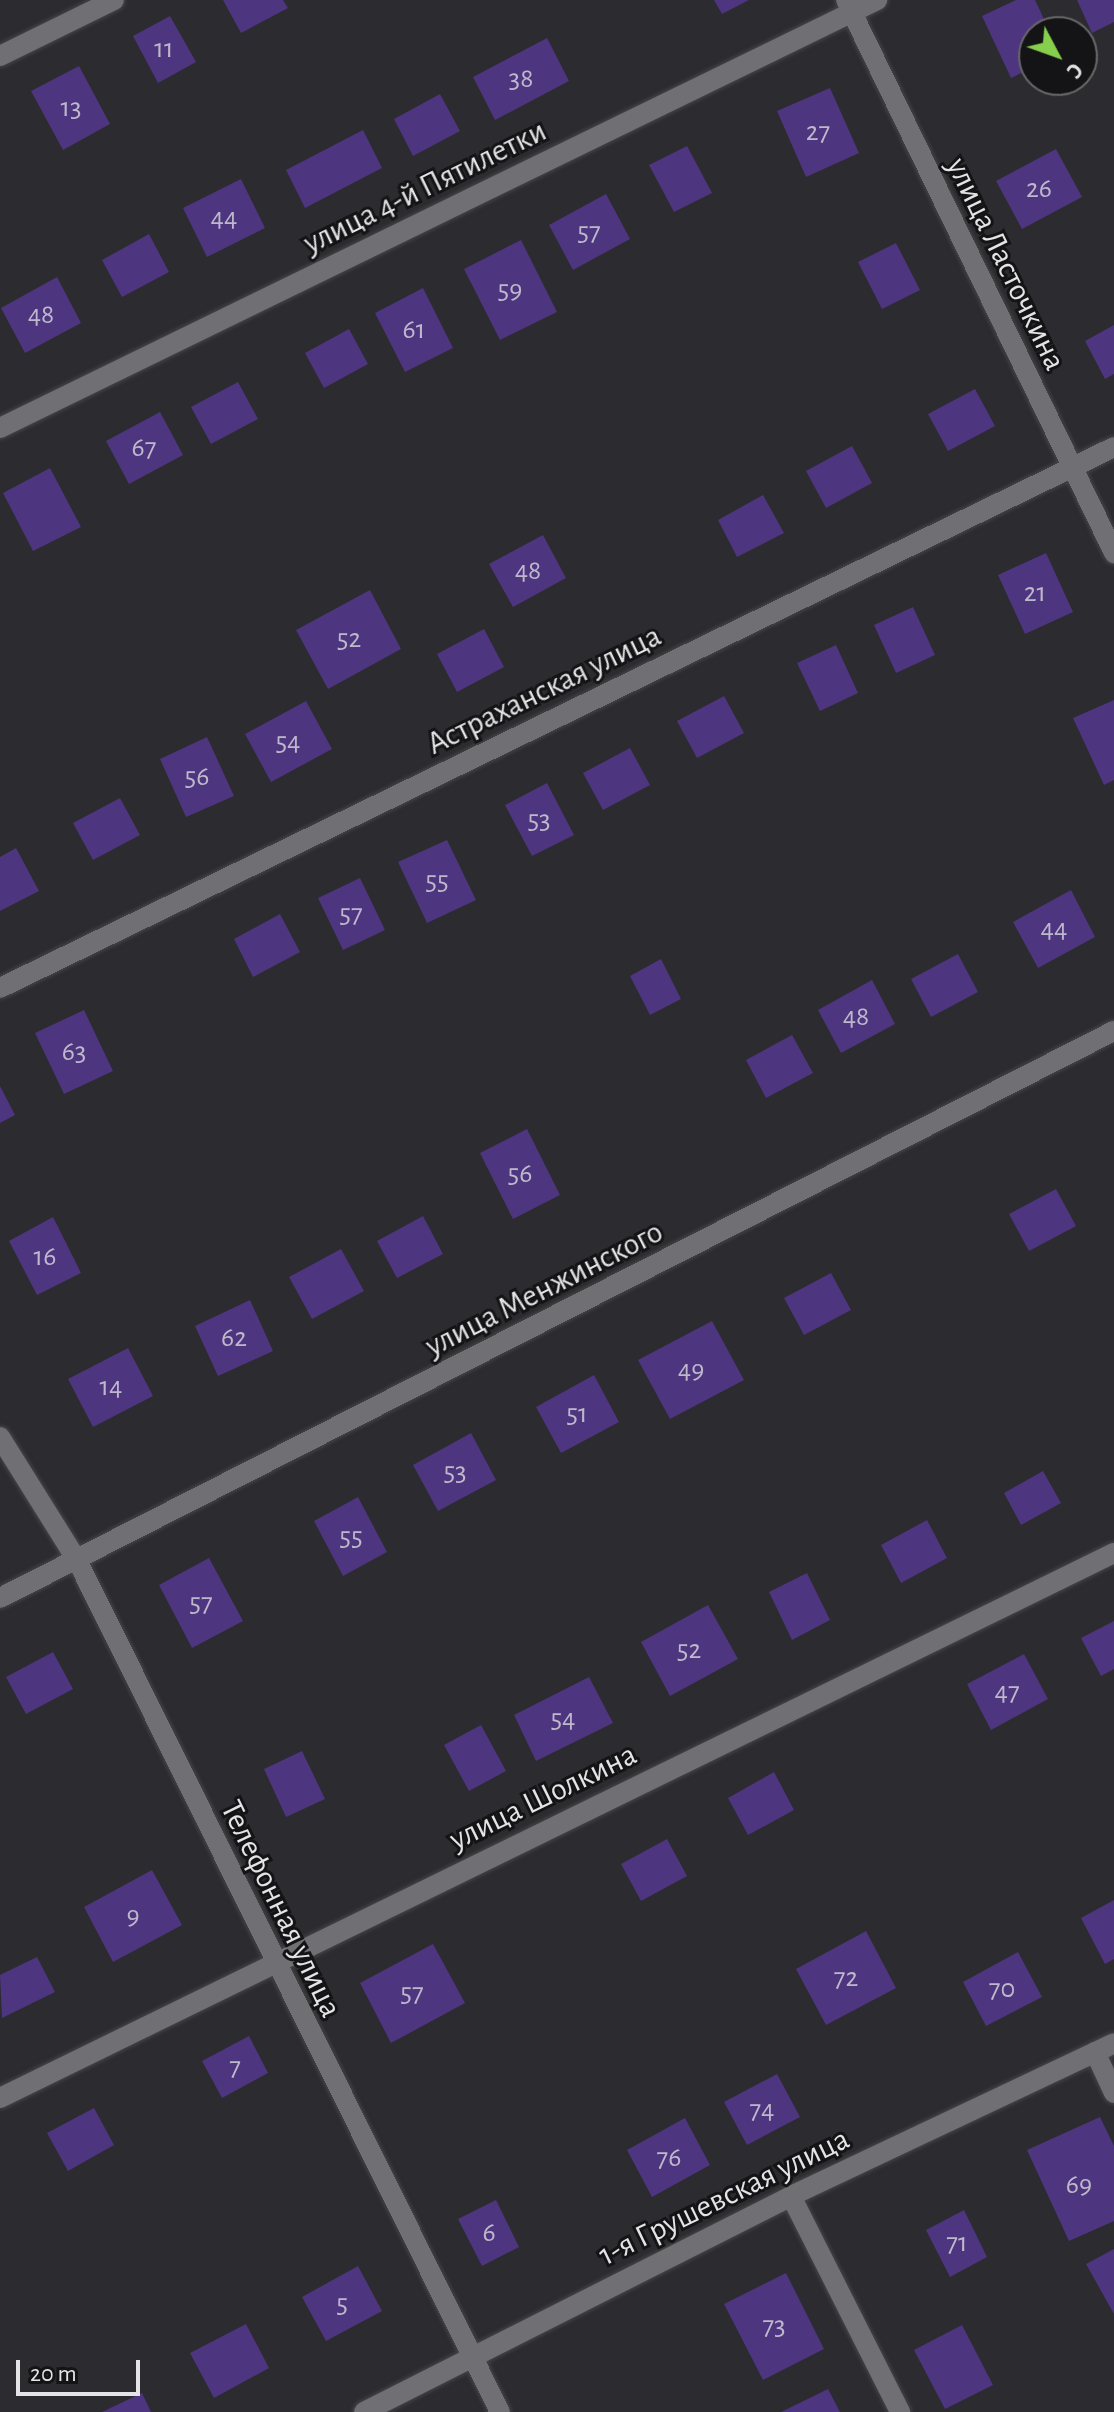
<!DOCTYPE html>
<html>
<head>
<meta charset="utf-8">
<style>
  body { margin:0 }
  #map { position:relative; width:1114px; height:2412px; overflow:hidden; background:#2c2b2f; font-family:"Alegreya Sans",sans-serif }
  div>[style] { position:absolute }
  .building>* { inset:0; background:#4e357f }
  .roads { filter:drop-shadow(0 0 2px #464649) drop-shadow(0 0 2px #464649) }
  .minor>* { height:20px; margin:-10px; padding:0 10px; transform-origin:10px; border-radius:10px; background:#706f74 }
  span { translate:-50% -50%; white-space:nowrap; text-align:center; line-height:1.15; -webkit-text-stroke:6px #141416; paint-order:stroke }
  .number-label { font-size:28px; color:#beb8cc }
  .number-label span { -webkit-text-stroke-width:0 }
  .street-label { font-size:32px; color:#e4e3e6 }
  .north { position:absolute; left:1018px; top:16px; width:80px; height:80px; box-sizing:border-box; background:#141416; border:2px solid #676769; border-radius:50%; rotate:131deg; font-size:22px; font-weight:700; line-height:32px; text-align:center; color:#e4e3e6 }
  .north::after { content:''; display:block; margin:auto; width:28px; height:36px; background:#85cf4c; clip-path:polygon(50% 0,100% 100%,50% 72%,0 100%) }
  .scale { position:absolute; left:16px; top:2360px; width:124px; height:36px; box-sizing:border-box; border:4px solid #e4e3e6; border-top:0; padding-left:10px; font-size:24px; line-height:28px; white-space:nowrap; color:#e4e3e6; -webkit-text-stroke:6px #141416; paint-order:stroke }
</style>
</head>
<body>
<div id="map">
  <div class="building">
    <div style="clip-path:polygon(223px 0,283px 0,288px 8px,241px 33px)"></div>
    <div style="clip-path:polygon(714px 0,749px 0,722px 14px)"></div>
    <div style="clip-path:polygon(1016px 0,1035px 0,1050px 32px,1034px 32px,1034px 67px,1011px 78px,982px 16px)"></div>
    <div style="clip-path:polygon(1077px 0,1114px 0,1114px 22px,1092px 33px)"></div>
    <div style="clip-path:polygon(170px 16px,196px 62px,158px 83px,133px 36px)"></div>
    <div style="clip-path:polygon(547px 38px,569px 81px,495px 120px,473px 77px)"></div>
    <div style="clip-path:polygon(79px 66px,110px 124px,63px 150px,31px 91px)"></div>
    <div style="clip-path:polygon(830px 88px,859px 153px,806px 177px,777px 111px)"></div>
    <div style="clip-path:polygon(440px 94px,460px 131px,413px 156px,394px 119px)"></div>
    <div style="clip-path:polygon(363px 130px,382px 168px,305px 208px,286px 170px)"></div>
    <div style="clip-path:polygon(687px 146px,712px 193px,674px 212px,649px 165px)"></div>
    <div style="clip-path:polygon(1056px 149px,1082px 197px,1022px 229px,996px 181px)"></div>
    <div style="clip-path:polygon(241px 179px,265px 228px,207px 257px,183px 208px)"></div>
    <div style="clip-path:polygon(606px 194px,630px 239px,573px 270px,549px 225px)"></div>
    <div style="clip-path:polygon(149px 234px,169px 272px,122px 297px,102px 260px)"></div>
    <div style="clip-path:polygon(521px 240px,557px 312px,500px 340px,464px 269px)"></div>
    <div style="clip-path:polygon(896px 243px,920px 290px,882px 309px,858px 262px)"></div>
    <div style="clip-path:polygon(57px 277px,81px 323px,25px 353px,1px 308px)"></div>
    <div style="clip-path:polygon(423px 288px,453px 348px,405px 372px,375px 313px)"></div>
    <div style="clip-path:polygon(1114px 325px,1114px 374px,1105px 379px,1085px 341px)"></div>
    <div style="clip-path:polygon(349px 329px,368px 364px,324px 388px,305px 353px)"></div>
    <div style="clip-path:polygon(238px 382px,258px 419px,211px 444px,191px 407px)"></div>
    <div style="clip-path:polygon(975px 389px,995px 426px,948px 451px,928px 414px)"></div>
    <div style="clip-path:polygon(160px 412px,183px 455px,129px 484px,106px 441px)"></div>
    <div style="clip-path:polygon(852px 446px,872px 483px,826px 508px,806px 471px)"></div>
    <div style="clip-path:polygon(50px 468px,81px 527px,33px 551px,3px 493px)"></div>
    <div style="clip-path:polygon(763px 495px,784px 533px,737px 557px,718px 520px)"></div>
    <div style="clip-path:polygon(543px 535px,566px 578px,513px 607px,489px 564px)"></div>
    <div style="clip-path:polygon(1046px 553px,1073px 612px,1025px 634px,998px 575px)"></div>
    <div style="clip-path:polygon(370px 590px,401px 649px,328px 689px,296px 630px)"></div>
    <div style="clip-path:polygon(913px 607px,935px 655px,896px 673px,874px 625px)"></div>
    <div style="clip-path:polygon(484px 629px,504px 667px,457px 692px,437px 654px)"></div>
    <div style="clip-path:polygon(836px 645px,858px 693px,820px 711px,797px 663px)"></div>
    <div style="clip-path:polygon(724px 696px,744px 733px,697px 758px,677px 721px)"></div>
    <div style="clip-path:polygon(1114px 700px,1114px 780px,1104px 785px,1073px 718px)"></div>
    <div style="clip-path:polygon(306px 701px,332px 749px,271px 782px,245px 734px)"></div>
    <div style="clip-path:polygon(207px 737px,234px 796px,186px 817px,160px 759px)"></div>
    <div style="clip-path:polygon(630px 748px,650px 785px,603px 810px,583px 773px)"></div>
    <div style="clip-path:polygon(547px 783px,574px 835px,532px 856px,505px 805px)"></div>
    <div style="clip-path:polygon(120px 798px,140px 835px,93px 860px,73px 823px)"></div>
    <div style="clip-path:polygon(447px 840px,476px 900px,427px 923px,398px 862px)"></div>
    <div style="clip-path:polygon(16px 848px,39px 891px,0 911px,0 857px)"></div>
    <div style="clip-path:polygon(360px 878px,385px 930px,343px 950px,318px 898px)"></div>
    <div style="clip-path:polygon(1071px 890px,1095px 937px,1038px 968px,1013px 922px)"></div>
    <div style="clip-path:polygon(280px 914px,300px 952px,253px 977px,234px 939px)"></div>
    <div style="clip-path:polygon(958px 954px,978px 992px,931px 1017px,911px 979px)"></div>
    <div style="clip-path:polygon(661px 959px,681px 999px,650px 1015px,630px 976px)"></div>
    <div style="clip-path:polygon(872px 980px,895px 1024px,841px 1053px,818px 1010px)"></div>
    <div style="clip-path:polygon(84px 1010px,113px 1071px,64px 1094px,35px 1033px)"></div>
    <div style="clip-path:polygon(792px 1035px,813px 1073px,766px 1098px,746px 1060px)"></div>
    <div style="clip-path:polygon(0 1086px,15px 1115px,0 1123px)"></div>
    <div style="clip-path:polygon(527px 1129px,560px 1195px,513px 1219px,480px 1153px)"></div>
    <div style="clip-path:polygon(1056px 1189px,1076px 1226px,1029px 1251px,1009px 1214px)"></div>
    <div style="clip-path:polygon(423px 1216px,443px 1254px,397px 1278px,377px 1241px)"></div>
    <div style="clip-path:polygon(53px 1217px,81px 1273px,37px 1295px,9px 1241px)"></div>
    <div style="clip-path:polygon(341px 1249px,364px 1291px,312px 1319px,289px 1277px)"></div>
    <div style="clip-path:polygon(831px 1273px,851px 1310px,804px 1335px,784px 1298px)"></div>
    <div style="clip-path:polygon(250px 1300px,273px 1351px,218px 1376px,195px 1326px)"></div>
    <div style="clip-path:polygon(712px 1321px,744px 1380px,670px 1419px,638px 1360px)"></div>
    <div style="clip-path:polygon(128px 1348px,153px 1396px,93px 1427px,68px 1379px)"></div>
    <div style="clip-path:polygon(594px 1375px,619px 1422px,561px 1453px,536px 1407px)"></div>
    <div style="clip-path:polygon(471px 1433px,496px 1480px,438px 1511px,413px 1465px)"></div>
    <div style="clip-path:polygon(1043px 1471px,1061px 1503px,1021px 1525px,1004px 1493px)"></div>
    <div style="clip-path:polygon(358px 1497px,387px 1552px,343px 1576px,314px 1521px)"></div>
    <div style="clip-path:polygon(927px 1520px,947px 1558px,901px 1583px,881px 1545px)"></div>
    <div style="clip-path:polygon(209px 1558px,243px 1621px,192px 1648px,159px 1585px)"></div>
    <div style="clip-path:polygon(807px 1573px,830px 1620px,792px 1640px,769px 1592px)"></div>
    <div style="clip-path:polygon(708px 1605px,738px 1659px,670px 1696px,641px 1642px)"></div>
    <div style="clip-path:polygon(1114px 1621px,1114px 1669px,1101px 1676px,1081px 1638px)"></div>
    <div style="clip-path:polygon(53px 1652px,73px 1689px,26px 1714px,6px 1677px)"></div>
    <div style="clip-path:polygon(1024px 1654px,1048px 1699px,991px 1730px,967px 1684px)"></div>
    <div style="clip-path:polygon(589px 1677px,613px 1723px,536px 1761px,514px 1715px)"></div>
    <div style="clip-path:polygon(481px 1725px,506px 1771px,469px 1791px,444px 1745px)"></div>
    <div style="clip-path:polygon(302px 1751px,325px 1799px,286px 1817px,264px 1769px)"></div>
    <div style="clip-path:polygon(774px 1772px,794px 1810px,748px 1835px,728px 1798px)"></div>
    <div style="clip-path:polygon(667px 1839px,687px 1876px,641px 1901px,621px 1864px)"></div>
    <div style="clip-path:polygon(152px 1870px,182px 1925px,113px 1962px,84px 1907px)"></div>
    <div style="clip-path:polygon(1114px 1900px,1114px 1959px,1105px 1964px,1081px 1918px)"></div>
    <div style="clip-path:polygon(866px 1931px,896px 1988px,826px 2025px,796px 1969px)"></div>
    <div style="clip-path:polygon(433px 1944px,465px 2003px,391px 2043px,360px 1983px)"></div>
    <div style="clip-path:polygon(1018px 1952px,1042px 1997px,986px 2026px,963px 1982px)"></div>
    <div style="clip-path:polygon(37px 1957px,55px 1992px,2px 2018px,0 1975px)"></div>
    <div style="clip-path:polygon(249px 2036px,268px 2073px,222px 2098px,202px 2061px)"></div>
    <div style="clip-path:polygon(777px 2074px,800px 2117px,747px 2145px,724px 2102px)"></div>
    <div style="clip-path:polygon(94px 2108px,114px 2145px,68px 2171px,47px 2133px)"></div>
    <div style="clip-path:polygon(1100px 2117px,1114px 2146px,1114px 2221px,1069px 2241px,1027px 2150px)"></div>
    <div style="clip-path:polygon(685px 2118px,710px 2165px,652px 2197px,627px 2150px)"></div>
    <div style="clip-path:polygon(496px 2200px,519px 2247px,482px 2266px,458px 2219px)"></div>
    <div style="clip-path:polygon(964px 2210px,987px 2257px,950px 2277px,926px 2230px)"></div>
    <div style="clip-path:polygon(1114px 2249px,1114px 2314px,1086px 2264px)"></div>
    <div style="clip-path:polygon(358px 2266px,382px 2311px,326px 2341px,302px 2297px)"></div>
    <div style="clip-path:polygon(786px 2273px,824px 2349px,763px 2380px,724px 2304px)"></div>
    <div style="clip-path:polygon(246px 2324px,269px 2368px,214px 2398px,190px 2353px)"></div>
    <div style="clip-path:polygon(962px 2325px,993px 2385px,945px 2409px,914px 2350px)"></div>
    <div style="clip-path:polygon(828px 2389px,840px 2412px,781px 2412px)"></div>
    <div style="clip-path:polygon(142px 2393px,151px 2412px,102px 2412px)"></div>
  </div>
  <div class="roads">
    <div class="minor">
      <div style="left:846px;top:0;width:615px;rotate:64.14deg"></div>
      <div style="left:0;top:56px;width:127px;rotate:-26.2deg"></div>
      <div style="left:0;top:428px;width:976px;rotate:-26.01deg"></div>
      <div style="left:0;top:988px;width:1238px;rotate:-25.9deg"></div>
      <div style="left:0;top:1437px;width:145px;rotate:58deg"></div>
      <div style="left:77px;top:1560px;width:951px;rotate:63.6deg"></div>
      <div style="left:0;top:1598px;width:1250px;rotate:-26.98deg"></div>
      <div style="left:1095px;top:2052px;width:45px;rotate:65.1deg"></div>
      <div style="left:0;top:2098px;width:1240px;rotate:-26.07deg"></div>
      <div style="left:791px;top:2196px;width:242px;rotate:63.2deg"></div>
      <div style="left:364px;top:2412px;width:479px;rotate:-26.8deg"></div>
      <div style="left:791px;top:2196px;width:357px;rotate:-25.3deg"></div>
    </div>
  </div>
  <div class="number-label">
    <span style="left:164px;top:49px">11</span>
    <span style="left:521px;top:79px">38</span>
    <span style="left:71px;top:108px">13</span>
    <span style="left:818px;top:132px">27</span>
    <span style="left:1039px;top:189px">26</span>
    <span style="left:224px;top:218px">44</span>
    <span style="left:589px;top:232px">57</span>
    <span style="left:510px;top:290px">59</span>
    <span style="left:41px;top:315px">48</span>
    <span style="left:414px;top:330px">61</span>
    <span style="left:144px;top:448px">67</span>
    <span style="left:528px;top:571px">48</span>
    <span style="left:1035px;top:593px">21</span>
    <span style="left:349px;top:639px">52</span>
    <span style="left:288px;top:742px">54</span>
    <span style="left:197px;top:777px">56</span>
    <span style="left:539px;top:820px">53</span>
    <span style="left:437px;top:881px">55</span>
    <span style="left:351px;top:914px">57</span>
    <span style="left:1054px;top:929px">44</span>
    <span style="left:856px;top:1017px">48</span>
    <span style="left:74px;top:1052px">63</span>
    <span style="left:520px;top:1174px">56</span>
    <span style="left:45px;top:1257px">16</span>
    <span style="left:234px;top:1338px">62</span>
    <span style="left:691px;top:1370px">49</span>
    <span style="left:111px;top:1387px">14</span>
    <span style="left:577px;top:1414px">51</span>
    <span style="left:455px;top:1472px">53</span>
    <span style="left:351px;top:1537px">55</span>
    <span style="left:201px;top:1603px">57</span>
    <span style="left:689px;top:1650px">52</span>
    <span style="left:1007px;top:1692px">47</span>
    <span style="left:563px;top:1719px">54</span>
    <span style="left:133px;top:1916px">9</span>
    <span style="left:846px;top:1978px">72</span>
    <span style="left:1002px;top:1989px">70</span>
    <span style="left:412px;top:1993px">57</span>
    <span style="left:235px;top:2067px">7</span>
    <span style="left:762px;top:2110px">74</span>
    <span style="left:669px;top:2158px">76</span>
    <span style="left:1079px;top:2185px">69</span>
    <span style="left:489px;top:2233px">6</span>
    <span style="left:957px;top:2243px">71</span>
    <span style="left:342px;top:2304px">5</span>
    <span style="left:774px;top:2326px">73</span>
  </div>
  <div class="street-label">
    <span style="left:425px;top:187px;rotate:-26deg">улица 4-й Пятилетки</span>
    <span style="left:1006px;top:264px;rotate:64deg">улица Ласточкина</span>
    <span style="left:544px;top:690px;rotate:-26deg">Астраханская улица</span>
    <span style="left:544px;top:1289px;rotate:-27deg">улица Менжинского</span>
    <span style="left:543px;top:1797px;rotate:-26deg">улица Шолкина</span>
    <span style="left:281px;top:1909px;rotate:64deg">Телефонная улица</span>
    <span style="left:724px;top:2197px;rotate:-26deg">1-я Грушевская улица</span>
  </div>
  <div class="north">С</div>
  <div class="scale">20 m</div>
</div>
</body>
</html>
